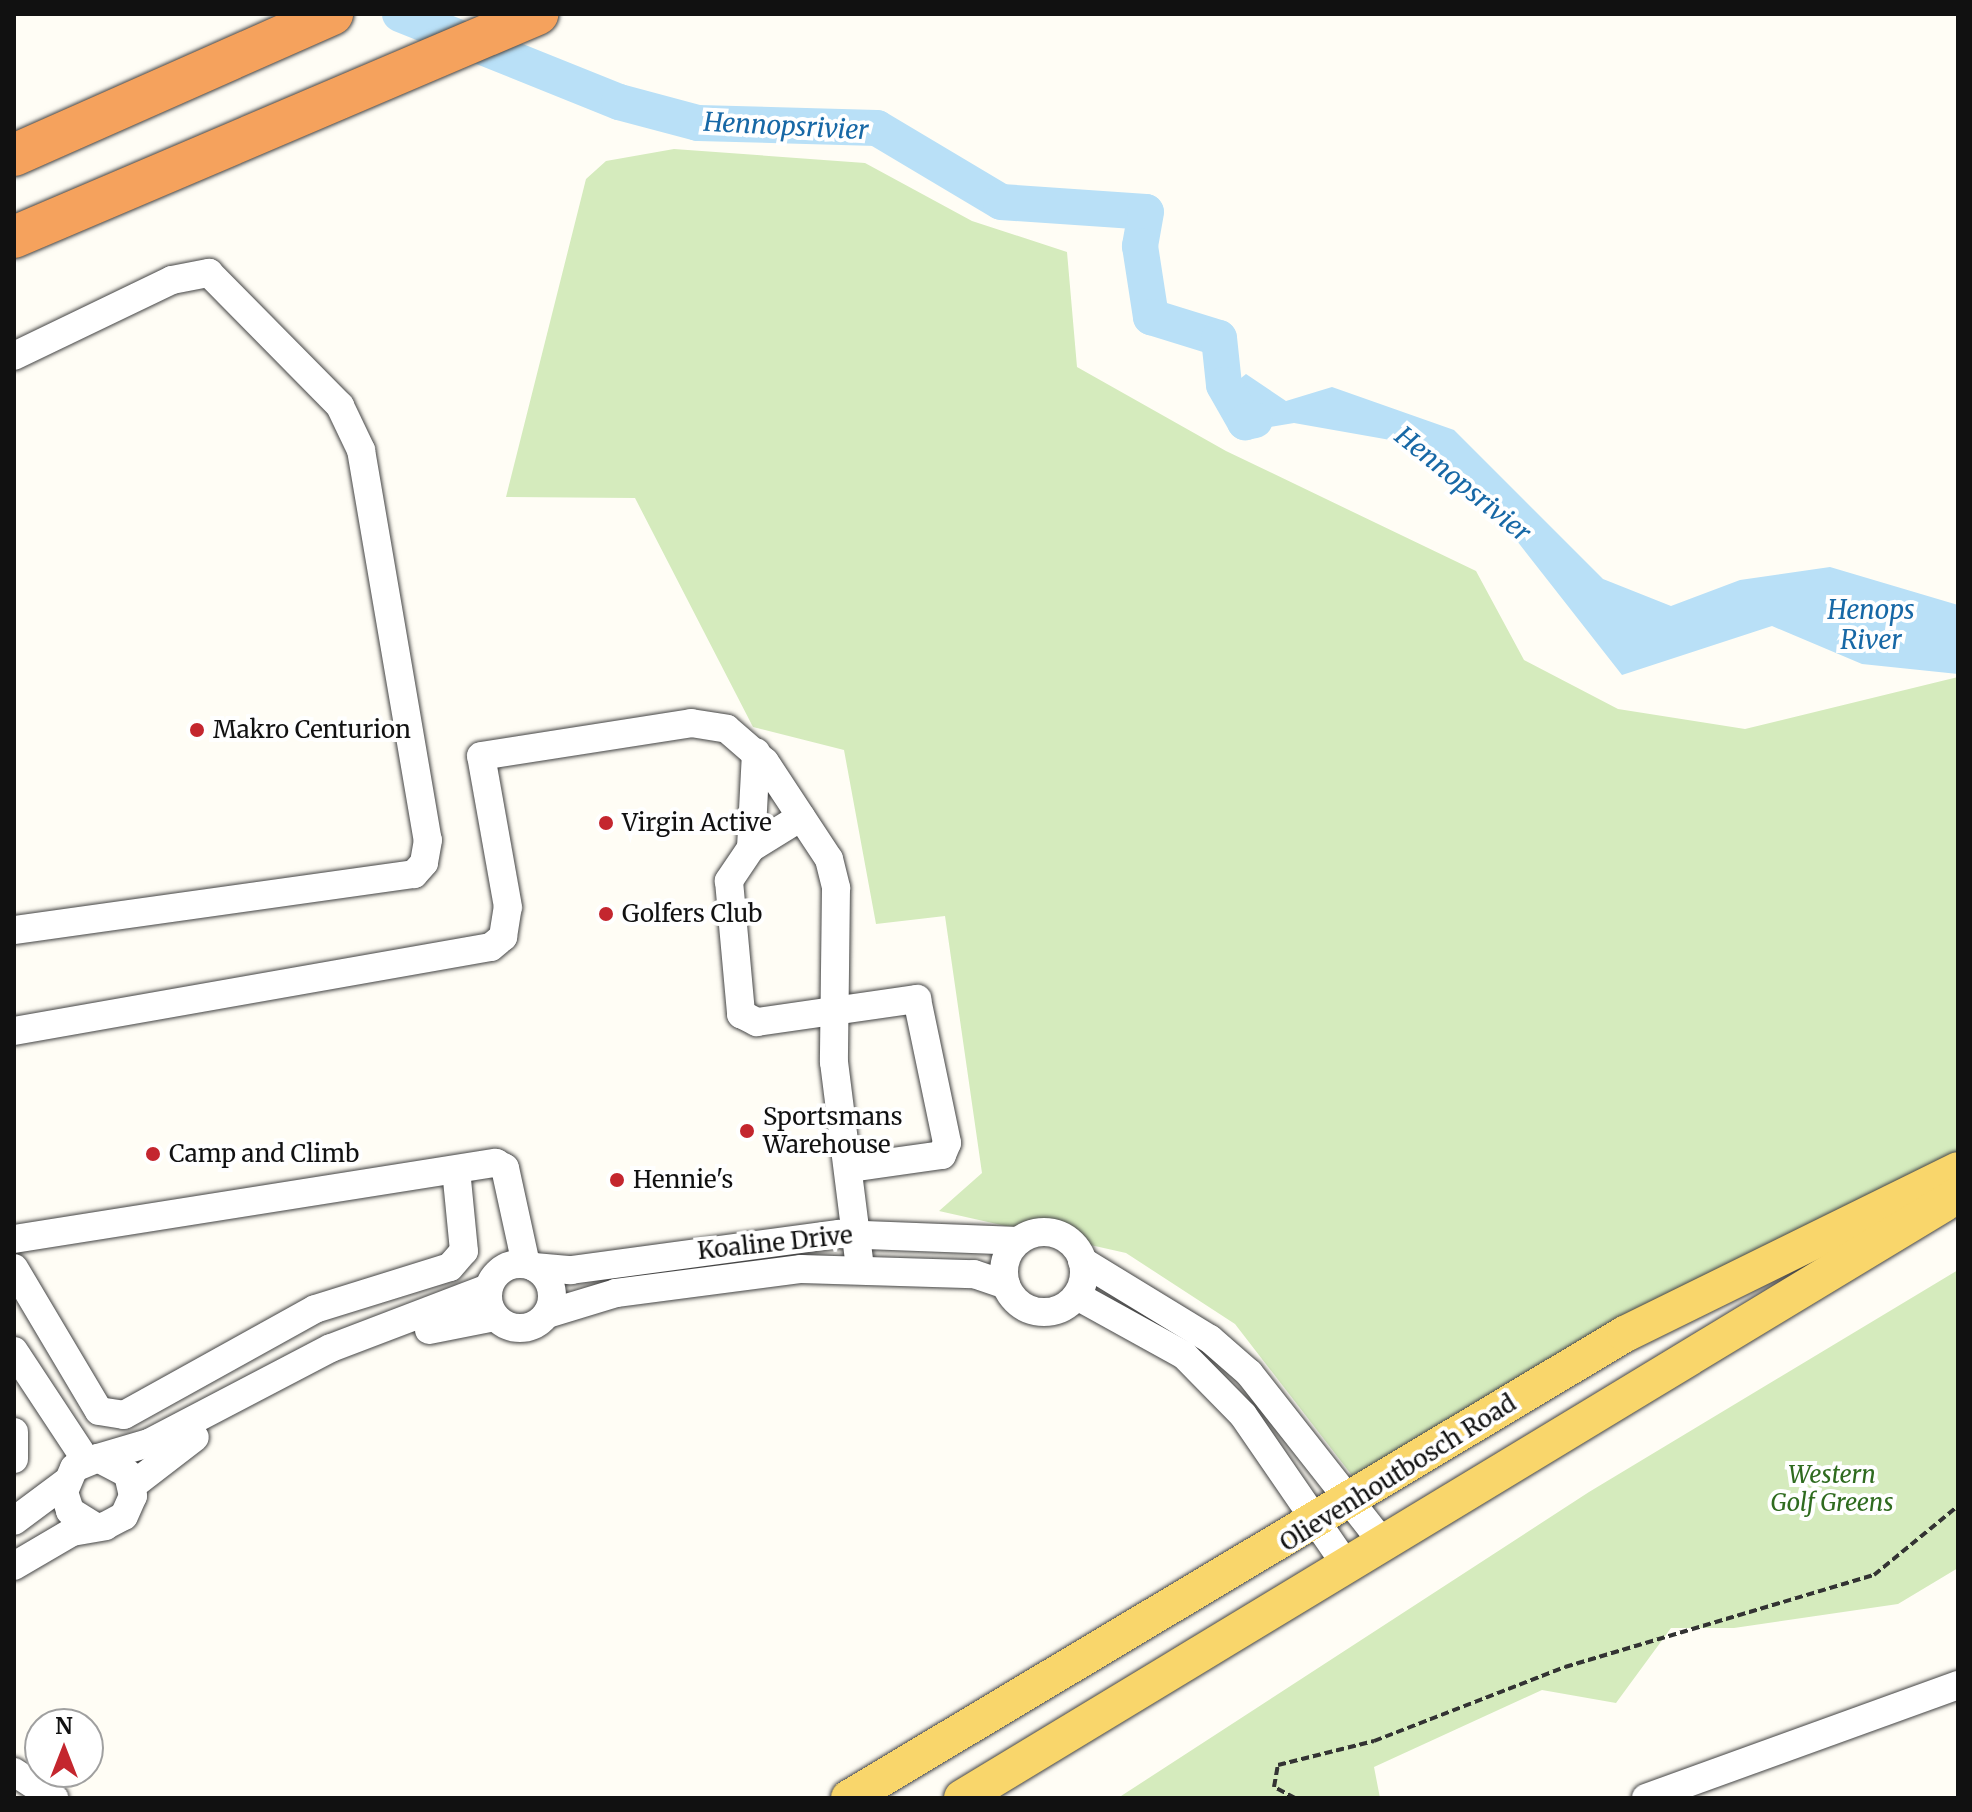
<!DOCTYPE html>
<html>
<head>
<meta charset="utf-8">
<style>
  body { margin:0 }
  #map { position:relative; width:1972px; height:1812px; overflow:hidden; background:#fffdf5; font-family:Merriweather,serif }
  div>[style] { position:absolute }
  .green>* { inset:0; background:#d5ebbd }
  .water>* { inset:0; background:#b9e0f7 }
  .river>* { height:36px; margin:-18px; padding:0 18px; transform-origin:18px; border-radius:18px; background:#b9e0f7 }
  .path>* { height:4px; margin-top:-2px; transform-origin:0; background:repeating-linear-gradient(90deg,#333 0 8px,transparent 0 12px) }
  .roads { filter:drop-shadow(0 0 2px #444) drop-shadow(0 0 2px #444) }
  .minor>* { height:28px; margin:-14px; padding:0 14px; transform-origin:14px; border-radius:14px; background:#fff }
  .minor>.ring { margin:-14px; padding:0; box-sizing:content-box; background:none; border:28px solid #fff; border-radius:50% }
  .major>* { height:36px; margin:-18px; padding:0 18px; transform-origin:18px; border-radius:18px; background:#f9d66b }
  .highway>* { height:42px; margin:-21px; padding:0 21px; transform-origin:21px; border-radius:21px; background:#f5a25d }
  .dots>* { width:22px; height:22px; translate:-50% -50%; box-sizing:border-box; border:4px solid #fff; border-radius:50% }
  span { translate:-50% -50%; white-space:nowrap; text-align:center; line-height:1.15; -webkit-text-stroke:8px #fff; paint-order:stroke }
  .poi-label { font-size:24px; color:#111 }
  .left { translate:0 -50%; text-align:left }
  .street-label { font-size:24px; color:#111 }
  .park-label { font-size:24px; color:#2f6b1f; font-style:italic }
  .water-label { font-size:26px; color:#1768a6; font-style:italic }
  .frame { position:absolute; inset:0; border:16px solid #111; pointer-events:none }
  .north { position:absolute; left:24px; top:1708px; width:80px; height:80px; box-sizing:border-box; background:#fff; border:2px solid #a0a0a0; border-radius:50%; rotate:0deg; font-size:22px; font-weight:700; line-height:32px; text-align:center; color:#111 }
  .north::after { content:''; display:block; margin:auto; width:28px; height:36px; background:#c4262e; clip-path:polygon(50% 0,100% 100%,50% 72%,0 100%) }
</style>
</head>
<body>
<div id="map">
  <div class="green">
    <div style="clip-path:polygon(674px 149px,865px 163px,972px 221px,1067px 252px,1077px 367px,1226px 451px,1476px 571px,1524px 660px,1618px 709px,1745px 729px,1958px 677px,1958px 1170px,1364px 1491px,1235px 1324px,1126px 1253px,939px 1211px,982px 1173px,945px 916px,876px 924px,844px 750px,753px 727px,635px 498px,506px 497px,586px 179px,606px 161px)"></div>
    <div style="clip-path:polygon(1958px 1270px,1958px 1568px,1898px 1604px,1734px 1628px,1671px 1628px,1616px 1703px,1542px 1690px,1374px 1767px,1380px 1798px,1118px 1798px,1589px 1492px)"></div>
  </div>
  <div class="water">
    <div style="clip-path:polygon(1246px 374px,1286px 401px,1332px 387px,1454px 430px,1603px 579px,1671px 606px,1740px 580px,1830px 567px,1958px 605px,1958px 674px,1862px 664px,1772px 626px,1622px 675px,1510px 532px,1396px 441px,1294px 423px,1241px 432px,1221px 394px)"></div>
  </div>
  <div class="river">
    <div style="left:400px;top:14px;width:236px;rotate:21.9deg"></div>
    <div style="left:619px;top:102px;width:82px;rotate:14.9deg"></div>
    <div style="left:698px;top:123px;width:179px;rotate:1.6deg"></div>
    <div style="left:877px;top:128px;width:144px;rotate:30.8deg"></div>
    <div style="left:1001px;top:202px;width:145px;rotate:3.9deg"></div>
    <div style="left:1146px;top:212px;width:35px;rotate:100deg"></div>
    <div style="left:1140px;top:246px;width:72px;rotate:81.2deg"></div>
    <div style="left:1151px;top:317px;width:71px;rotate:17.2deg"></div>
    <div style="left:1219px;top:338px;width:47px;rotate:83.9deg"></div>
    <div style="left:1224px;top:385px;width:43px;rotate:60.4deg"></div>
    <div style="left:1245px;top:422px;width:10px;rotate:-11deg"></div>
  </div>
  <div class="path">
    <div style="left:1295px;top:1798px;width:24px;rotate:-152deg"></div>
    <div style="left:1274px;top:1787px;width:22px;rotate:-80deg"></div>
    <div style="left:1278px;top:1765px;width:99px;rotate:-14deg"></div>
    <div style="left:1374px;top:1741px;width:205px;rotate:-21.2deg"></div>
    <div style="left:1565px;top:1667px;width:322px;rotate:-16.6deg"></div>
    <div style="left:1874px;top:1575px;width:109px;rotate:-39.4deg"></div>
  </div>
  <div class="roads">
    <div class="minor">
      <div style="left:14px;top:356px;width:175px;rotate:-25.7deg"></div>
      <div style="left:172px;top:280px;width:38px;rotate:-11deg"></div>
      <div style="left:209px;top:273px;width:187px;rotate:45.4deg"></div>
      <div style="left:340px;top:406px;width:49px;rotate:64.5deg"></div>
      <div style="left:361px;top:450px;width:396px;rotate:80.3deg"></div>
      <div style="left:428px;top:840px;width:23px;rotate:100deg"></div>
      <div style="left:424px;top:863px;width:15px;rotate:132deg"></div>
      <div style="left:414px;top:874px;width:404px;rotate:172deg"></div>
      <div style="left:801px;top:817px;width:59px;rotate:148.2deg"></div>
      <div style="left:751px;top:848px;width:40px;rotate:124deg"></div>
      <div style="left:729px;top:881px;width:134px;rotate:84.8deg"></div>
      <div style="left:741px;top:1014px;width:18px;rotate:27deg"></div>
      <div style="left:757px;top:1022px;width:162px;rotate:-8.2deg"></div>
      <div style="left:917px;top:999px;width:147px;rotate:78.2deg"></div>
      <div style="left:947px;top:1143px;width:13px;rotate:113deg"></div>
      <div style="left:942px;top:1155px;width:94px;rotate:172deg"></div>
      <div style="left:751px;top:848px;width:96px;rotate:-87deg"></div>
      <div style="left:14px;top:1031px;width:484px;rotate:-10deg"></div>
      <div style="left:491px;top:947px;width:16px;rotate:-40deg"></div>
      <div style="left:503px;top:937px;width:30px;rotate:-81deg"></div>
      <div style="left:508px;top:907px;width:153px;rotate:-100.1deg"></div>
      <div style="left:481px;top:756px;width:213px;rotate:-8.9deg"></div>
      <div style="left:691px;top:723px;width:36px;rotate:9deg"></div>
      <div style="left:727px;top:729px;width:50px;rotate:41deg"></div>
      <div style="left:765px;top:762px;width:116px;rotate:56.6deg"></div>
      <div style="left:829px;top:859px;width:30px;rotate:76deg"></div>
      <div style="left:836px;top:888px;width:174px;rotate:90.7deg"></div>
      <div style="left:834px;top:1062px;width:207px;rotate:82.8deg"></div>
      <div class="ring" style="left:1004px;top:1232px;width:52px;height:52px"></div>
      <div style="left:14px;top:1239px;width:488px;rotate:-9deg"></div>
      <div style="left:496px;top:1163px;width:10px;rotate:29deg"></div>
      <div style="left:505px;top:1168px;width:98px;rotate:77.7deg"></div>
      <div style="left:1082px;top:1261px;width:150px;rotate:31.4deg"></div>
      <div style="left:1210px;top:1339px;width:52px;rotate:41.1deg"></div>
      <div style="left:1249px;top:1373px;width:215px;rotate:51.8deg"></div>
      <div class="ring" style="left:488px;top:1264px;width:36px;height:36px"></div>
      <div style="left:534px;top:1267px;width:37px;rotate:5deg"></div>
      <div style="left:571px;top:1270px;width:270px;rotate:-7.7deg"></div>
      <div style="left:839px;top:1234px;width:179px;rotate:2.2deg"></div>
      <div style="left:14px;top:1268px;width:166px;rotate:59.3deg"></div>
      <div style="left:99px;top:1411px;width:25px;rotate:9deg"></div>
      <div style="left:124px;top:1415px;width:218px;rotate:-29deg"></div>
      <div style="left:315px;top:1309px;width:141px;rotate:-17.3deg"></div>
      <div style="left:450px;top:1267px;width:21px;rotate:-49deg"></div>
      <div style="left:464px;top:1251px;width:81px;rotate:-95.6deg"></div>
      <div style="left:1077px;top:1296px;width:122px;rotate:28.9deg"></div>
      <div style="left:1184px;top:1355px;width:84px;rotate:45.5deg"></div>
      <div style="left:1243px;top:1415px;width:182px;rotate:55.5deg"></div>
      <div style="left:547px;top:1314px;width:72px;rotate:-16.9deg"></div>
      <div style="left:616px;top:1293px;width:187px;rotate:-7.4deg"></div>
      <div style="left:801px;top:1269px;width:173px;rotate:1.7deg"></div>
      <div style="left:974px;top:1274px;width:34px;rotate:19deg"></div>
      <div style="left:429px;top:1330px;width:67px;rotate:-11.1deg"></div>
      <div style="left:14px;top:1351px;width:131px;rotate:56.6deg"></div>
      <div style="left:14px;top:1432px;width:27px;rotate:90deg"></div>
      <div style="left:98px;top:1458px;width:53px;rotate:-16.4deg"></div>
      <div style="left:149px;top:1443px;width:205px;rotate:-27.6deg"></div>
      <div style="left:331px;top:1348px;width:168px;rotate:-20.9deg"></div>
      <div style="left:133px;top:1485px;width:78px;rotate:-37.7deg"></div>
      <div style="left:14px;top:1521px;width:64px;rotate:-36.7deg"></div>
      <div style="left:14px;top:1566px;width:67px;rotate:-30.4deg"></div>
      <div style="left:72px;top:1532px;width:34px;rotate:-10deg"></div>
      <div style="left:105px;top:1526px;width:21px;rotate:-28deg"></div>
      <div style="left:124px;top:1516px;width:22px;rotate:-66deg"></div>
      <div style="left:133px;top:1496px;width:23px;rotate:-103deg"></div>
      <div style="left:128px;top:1474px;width:34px;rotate:-152deg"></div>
      <div style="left:98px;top:1458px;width:26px;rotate:157deg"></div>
      <div style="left:74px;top:1468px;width:26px;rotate:113deg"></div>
      <div style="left:64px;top:1492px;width:20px;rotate:72deg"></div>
      <div style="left:70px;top:1511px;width:28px;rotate:32deg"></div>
      <div style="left:14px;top:1772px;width:48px;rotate:33deg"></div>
      <div style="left:1646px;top:1798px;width:332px;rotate:-19.9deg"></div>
    </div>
    <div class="major">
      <div style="left:849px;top:1798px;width:904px;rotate:-30.88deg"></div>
      <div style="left:1625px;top:1334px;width:371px;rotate:-26.2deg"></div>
      <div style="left:962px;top:1798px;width:1164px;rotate:-31.19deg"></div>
    </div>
    <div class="highway">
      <div style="left:14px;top:155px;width:348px;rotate:-23.9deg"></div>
      <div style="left:14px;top:237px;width:569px;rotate:-23.09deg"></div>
    </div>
  </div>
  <div class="dots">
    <div style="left:197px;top:730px;background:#c4262e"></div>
    <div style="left:606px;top:823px;background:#c4262e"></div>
    <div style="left:606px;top:914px;background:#c4262e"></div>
    <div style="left:747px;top:1131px;background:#c4262e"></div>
    <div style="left:153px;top:1154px;background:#c4262e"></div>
    <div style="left:617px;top:1180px;background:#c4262e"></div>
  </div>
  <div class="poi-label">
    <span class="left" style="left:213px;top:730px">Makro Centurion</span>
    <span class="left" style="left:622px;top:823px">Virgin Active</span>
    <span class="left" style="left:622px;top:914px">Golfers Club</span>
    <span class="left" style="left:763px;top:1131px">Sportsmans<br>Warehouse</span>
    <span class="left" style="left:169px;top:1154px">Camp and Climb</span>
    <span class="left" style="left:633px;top:1180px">Hennie's</span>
  </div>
  <div class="street-label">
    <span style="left:775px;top:1243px;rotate:-6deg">Koaline Drive</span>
    <span style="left:1398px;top:1473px;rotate:-32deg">Olievenhoutbosch Road</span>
  </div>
  <div class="park-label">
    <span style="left:1832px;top:1489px">Western<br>Golf Greens</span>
  </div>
  <div class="water-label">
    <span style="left:786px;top:126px;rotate:3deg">Hennopsrivier</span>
    <span style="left:1463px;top:484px;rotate:39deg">Hennopsrivier</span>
    <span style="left:1871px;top:625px">Henops<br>River</span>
  </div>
  <div class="frame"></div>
  <div class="north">N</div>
</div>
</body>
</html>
